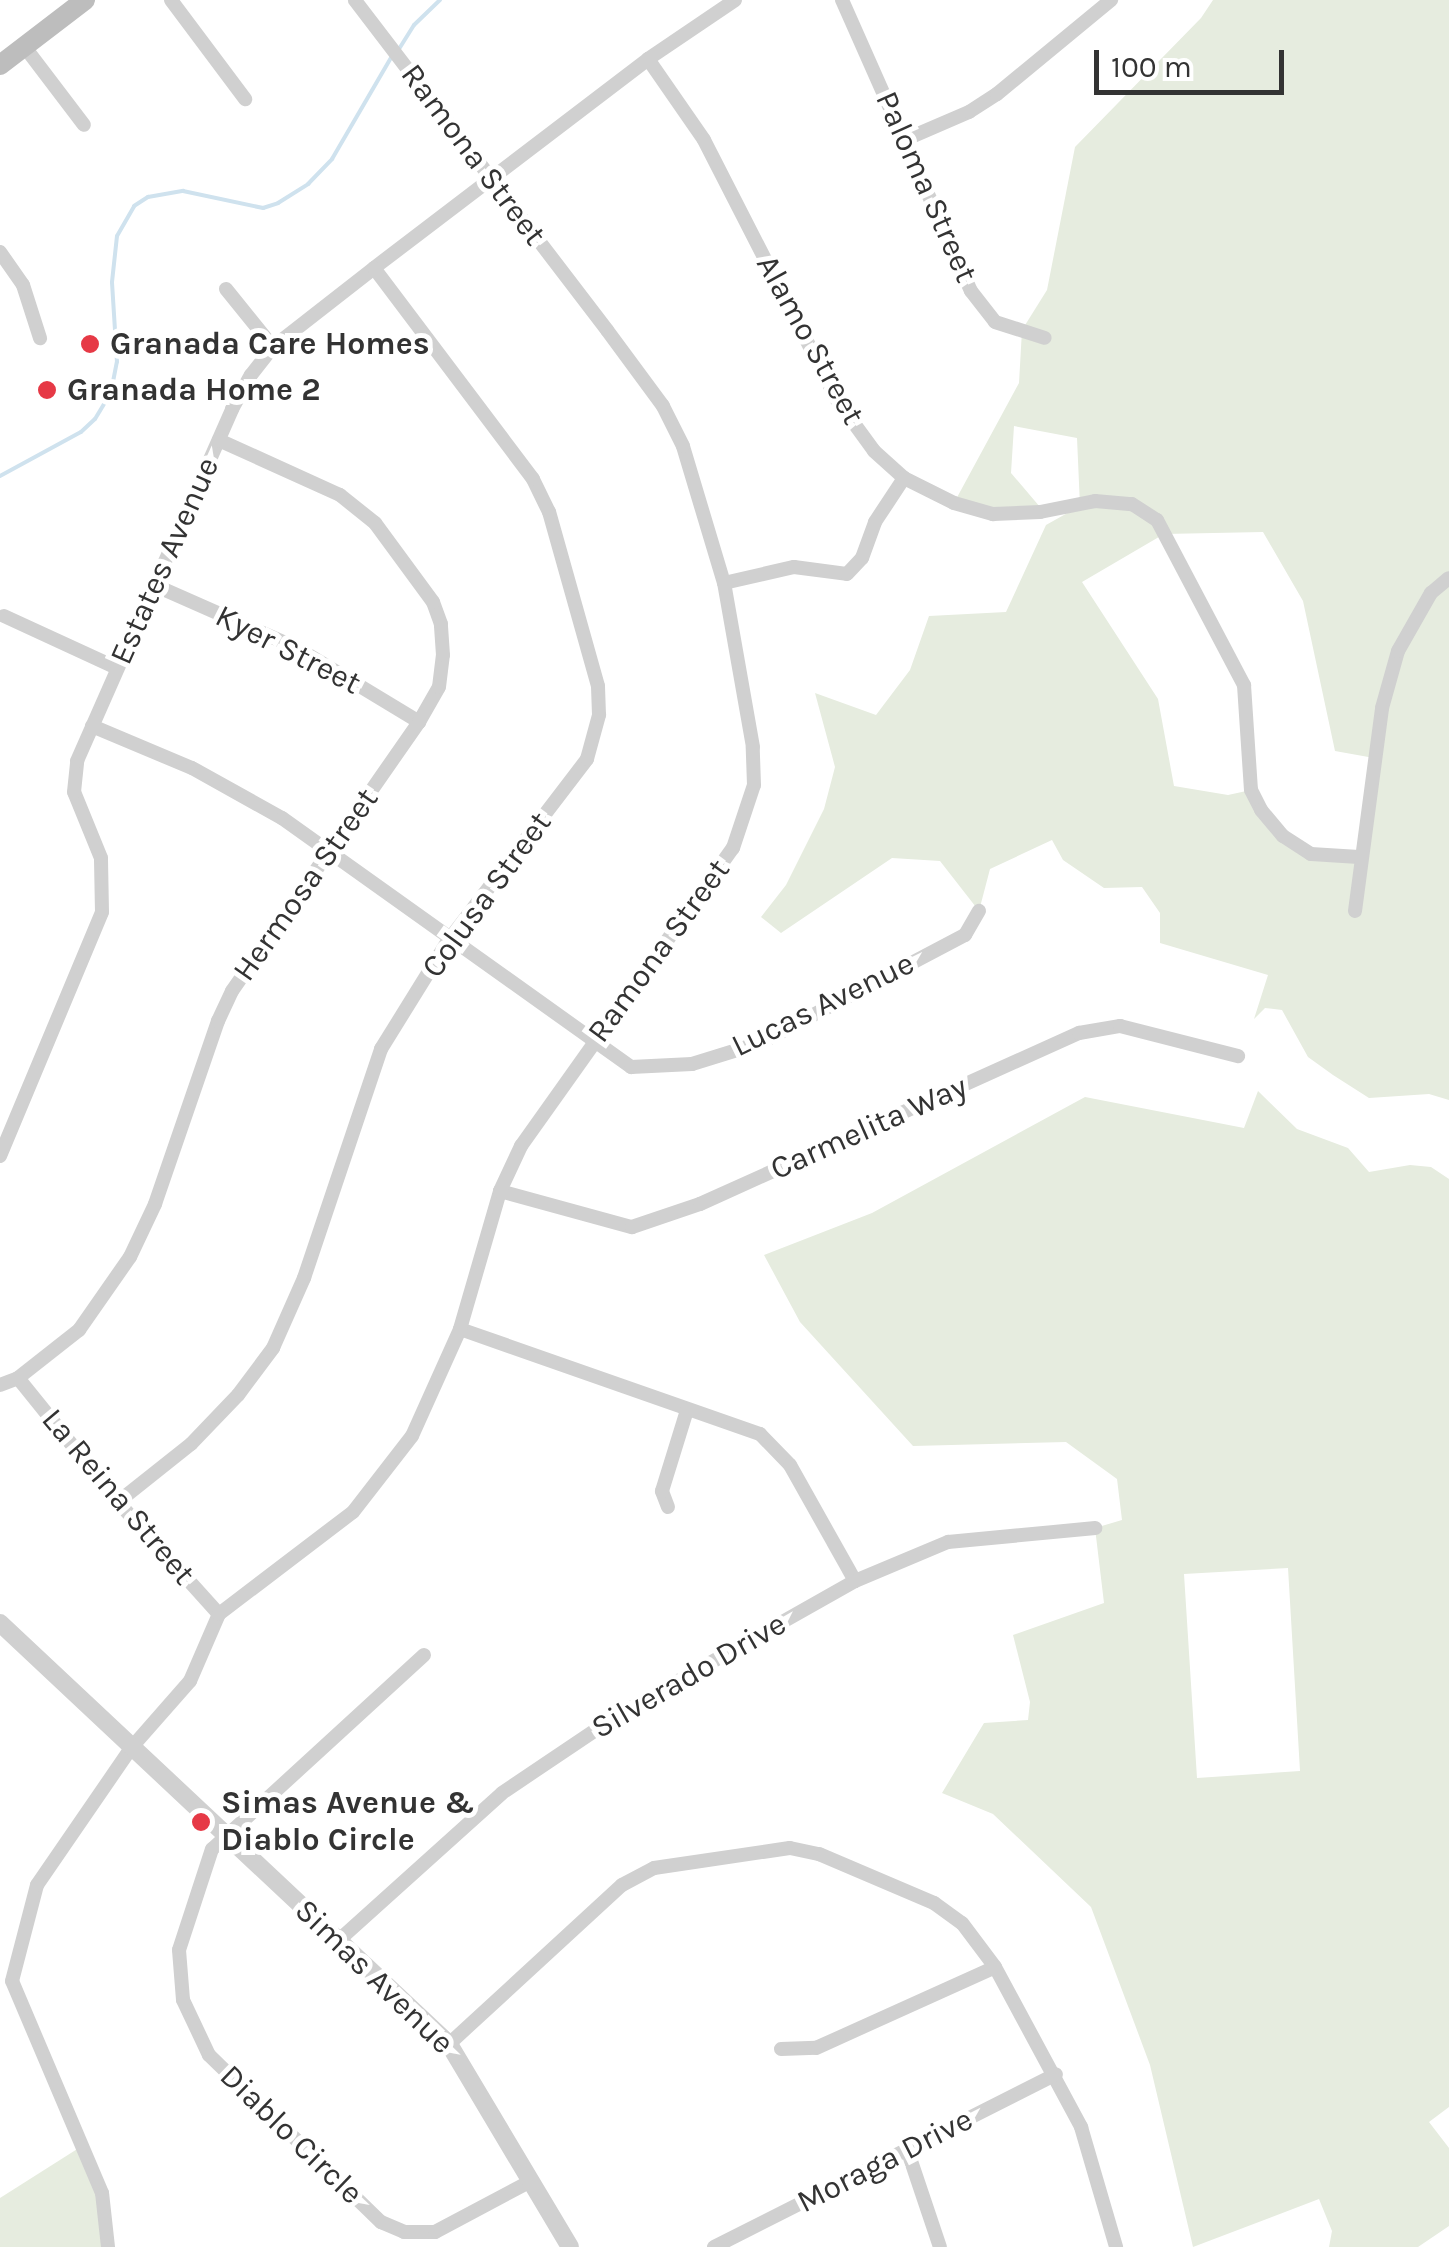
<!DOCTYPE html>
<html>
<head>
<meta charset="utf-8">
<style>
  body { margin:0 }
  #map { position:relative; width:1449px; height:2247px; overflow:hidden; background:#fff; font-family:Karla,sans-serif }
  div>[style] { position:absolute }
  .green>* { inset:0; background:#e6ecdf }
  .stream>* { height:4px; margin:-2px; padding:0 2px; transform-origin:2px; border-radius:2px; background:#cfe2ee }
  .minor>* { height:14px; margin:-7px; padding:0 7px; transform-origin:7px; border-radius:7px; background:#d0d0d0 }
  .tertiary>* { height:18px; margin:-9px; padding:0 9px; transform-origin:9px; border-radius:9px; background:#d0d0d0 }
  .secondary>* { height:20px; margin:-10px; padding:0 10px; transform-origin:10px; border-radius:10px; background:#bdbdbd }
  .dots>* { width:28px; height:28px; translate:-50% -50%; box-sizing:border-box; border:5px solid #fff; border-radius:50% }
  span { translate:-50% -50%; white-space:nowrap; text-align:center; line-height:1.15; -webkit-text-stroke:10px #fff; paint-order:stroke }
  .street-label { font-size:32px; color:#333 }
  .poi-label { font-size:32px; color:#333; font-weight:700 }
  .left { translate:0 -50%; text-align:left }
  .scale { position:absolute; left:1094px; top:50px; width:190px; height:45px; box-sizing:border-box; border:5px solid #333; border-top:0; padding-left:12px; font-size:30px; line-height:35px; white-space:nowrap; color:#333; -webkit-text-stroke:8px #fff; paint-order:stroke }
</style>
</head>
<body>
<div id="map">
  <div class="green">
    <div style="clip-path:polygon(evenodd,1213px 0,1449px 0,1449px 1100px,1429px 1094px,1369px 1098px,1333px 1075px,1308px 1057px,1282px 1010px,1265px 1008px,1254px 1019px,1268px 975px,1160px 943px,1160px 913px,1142px 887px,1104px 888px,1063px 860px,1052px 840px,990px 869px,979px 911px,940px 861px,892px 858px,781px 933px,761px 917px,786px 885px,824px 809px,835px 767px,815px 693px,876px 715px,910px 670px,929px 616px,1006px 612px,1046px 525px,1080px 506px,1077px 438px,1014px 426px,1011px 473px,1040px 507px,993px 514px,954px 503px,1019px 383px,1022px 330px,1047px 290px,1075px 147px,1201px 18px,1213px 0,1263px 532px,1303px 601px,1335px 751px,1374px 758px,1359px 857px,1311px 854px,1261px 810px,1251px 790px,1228px 795px,1174px 786px,1158px 699px,1082px 582px,1164px 534px,1263px 532px)"></div>
    <div style="clip-path:polygon(evenodd,1258px 1091px,1297px 1129px,1348px 1148px,1369px 1172px,1410px 1165px,1431px 1167px,1449px 1179px,1449px 2107px,1429px 2122px,1449px 2148px,1449px 2226px,1418px 2247px,1329px 2247px,1332px 2231px,1319px 2199px,1193px 2247px,1150px 2065px,1091px 1907px,993px 1814px,942px 1793px,984px 1723px,1028px 1720px,1030px 1702px,1013px 1635px,1104px 1603px,1095px 1528px,1122px 1520px,1117px 1479px,1066px 1442px,913px 1446px,800px 1322px,764px 1255px,872px 1213px,1085px 1097px,1244px 1128px,1258px 1091px,1288px 1568px,1300px 1771px,1197px 1778px,1184px 1574px,1288px 1568px)"></div>
    <div style="clip-path:polygon(82px 2146px,96px 2191px,106px 2247px,0 2247px,0 2198px)"></div>
  </div>
  <div class="stream">
    <div style="left:399px;top:49px;width:28px;rotate:-58deg"></div>
    <div style="left:414px;top:25px;width:36px;rotate:-44deg"></div>
    <div style="left:0;top:476px;width:92px;rotate:-28.5deg"></div>
    <div style="left:81px;top:432px;width:19px;rotate:-43deg"></div>
    <div style="left:95px;top:419px;width:31px;rotate:-59deg"></div>
    <div style="left:111px;top:392px;width:31px;rotate:-79deg"></div>
    <div style="left:117px;top:362px;width:80px;rotate:-93.6deg"></div>
    <div style="left:112px;top:282px;width:46px;rotate:-83.8deg"></div>
    <div style="left:117px;top:236px;width:34px;rotate:-60deg"></div>
    <div style="left:134px;top:206px;width:17px;rotate:-33deg"></div>
    <div style="left:148px;top:197px;width:36px;rotate:-10deg"></div>
    <div style="left:183px;top:191px;width:82px;rotate:12deg"></div>
    <div style="left:263px;top:208px;width:16px;rotate:-18deg"></div>
    <div style="left:278px;top:203px;width:36px;rotate:-32deg"></div>
    <div style="left:308px;top:184px;width:35px;rotate:-46deg"></div>
    <div style="left:332px;top:159px;width:119px;rotate:-59.8deg"></div>
  </div>
  <div class="minor">
    <div style="left:171px;top:0;width:124px;rotate:53.2deg"></div>
    <div style="left:842px;top:0;width:318px;rotate:66.1deg"></div>
    <div style="left:971px;top:291px;width:39px;rotate:52deg"></div>
    <div style="left:995px;top:322px;width:52px;rotate:17.7deg"></div>
    <div style="left:24px;top:46px;width:99px;rotate:52.8deg"></div>
    <div style="left:648px;top:59px;width:98px;rotate:55.3deg"></div>
    <div style="left:704px;top:140px;width:292px;rotate:62.9deg"></div>
    <div style="left:837px;top:400px;width:63px;rotate:54deg"></div>
    <div style="left:874px;top:451px;width:40px;rotate:42deg"></div>
    <div style="left:904px;top:478px;width:56px;rotate:26.6deg"></div>
    <div style="left:954px;top:503px;width:41px;rotate:15.8deg"></div>
    <div style="left:993px;top:514px;width:47px;rotate:-2.4deg"></div>
    <div style="left:1040px;top:512px;width:56px;rotate:-11.3deg"></div>
    <div style="left:1095px;top:501px;width:37px;rotate:5deg"></div>
    <div style="left:1132px;top:504px;width:30px;rotate:33deg"></div>
    <div style="left:1157px;top:520px;width:187px;rotate:62.2deg"></div>
    <div style="left:1244px;top:685px;width:105px;rotate:86.2deg"></div>
    <div style="left:1251px;top:790px;width:22px;rotate:63deg"></div>
    <div style="left:1261px;top:810px;width:34px;rotate:50deg"></div>
    <div style="left:1283px;top:836px;width:33px;rotate:33deg"></div>
    <div style="left:1311px;top:854px;width:48px;rotate:3.6deg"></div>
    <div style="left:904px;top:140px;width:71px;rotate:-23.3deg"></div>
    <div style="left:969px;top:112px;width:33px;rotate:-33deg"></div>
    <div style="left:997px;top:94px;width:148px;rotate:-39.5deg"></div>
    <div style="left:0;top:252px;width:40px;rotate:55.1deg"></div>
    <div style="left:23px;top:285px;width:56px;rotate:72.2deg"></div>
    <div style="left:226px;top:289px;width:75px;rotate:51deg"></div>
    <div style="left:724px;top:583px;width:72px;rotate:-12.9deg"></div>
    <div style="left:794px;top:567px;width:53px;rotate:7.5deg"></div>
    <div style="left:847px;top:574px;width:22px;rotate:-47deg"></div>
    <div style="left:862px;top:558px;width:38px;rotate:-70deg"></div>
    <div style="left:875px;top:522px;width:53px;rotate:-56.6deg"></div>
    <div style="left:154px;top:585px;width:156px;rotate:23.8deg"></div>
    <div style="left:297px;top:648px;width:143px;rotate:31.2deg"></div>
    <div style="left:4px;top:616px;width:124px;rotate:24.7deg"></div>
    <div style="left:92px;top:726px;width:108px;rotate:22.8deg"></div>
    <div style="left:192px;top:768px;width:103px;rotate:29.1deg"></div>
    <div style="left:282px;top:818px;width:429px;rotate:35.5deg"></div>
    <div style="left:631px;top:1067px;width:61px;rotate:-2.8deg"></div>
    <div style="left:692px;top:1064px;width:71px;rotate:-17.2deg"></div>
    <div style="left:760px;top:1043px;width:232px;rotate:-27.8deg"></div>
    <div style="left:965px;top:935px;width:28px;rotate:-60deg"></div>
    <div style="left:1355px;top:911px;width:205px;rotate:-82.4deg"></div>
    <div style="left:1382px;top:708px;width:59px;rotate:-74.3deg"></div>
    <div style="left:1398px;top:651px;width:67px;rotate:-60.4deg"></div>
    <div style="left:1431px;top:593px;width:23px;rotate:-40deg"></div>
    <div style="left:0;top:1156px;width:264px;rotate:-67.3deg"></div>
    <div style="left:102px;top:912px;width:54px;rotate:-91.1deg"></div>
    <div style="left:101px;top:858px;width:71px;rotate:-112.2deg"></div>
    <div style="left:74px;top:792px;width:31px;rotate:-84deg"></div>
    <div style="left:77px;top:761px;width:385px;rotate:-66.2deg"></div>
    <div style="left:232px;top:409px;width:39px;rotate:-61deg"></div>
    <div style="left:251px;top:375px;width:36px;rotate:-52deg"></div>
    <div style="left:273px;top:347px;width:128px;rotate:-38deg"></div>
    <div style="left:374px;top:268px;width:345px;rotate:-37.3deg"></div>
    <div style="left:648px;top:59px;width:105px;rotate:-34.1deg"></div>
    <div style="left:500px;top:1191px;width:137px;rotate:15.3deg"></div>
    <div style="left:632px;top:1227px;width:72px;rotate:-18.7deg"></div>
    <div style="left:700px;top:1204px;width:416px;rotate:-24.3deg"></div>
    <div style="left:1079px;top:1033px;width:42px;rotate:-9.7deg"></div>
    <div style="left:1120px;top:1026px;width:122px;rotate:14.3deg"></div>
    <div style="left:460px;top:1329px;width:318px;rotate:19.3deg"></div>
    <div style="left:760px;top:1434px;width:43px;rotate:45.9deg"></div>
    <div style="left:790px;top:1465px;width:133px;rotate:60.7deg"></div>
    <div style="left:18px;top:1378px;width:159px;rotate:51.1deg"></div>
    <div style="left:118px;top:1502px;width:151px;rotate:48deg"></div>
    <div style="left:0;top:1385px;width:19px;rotate:-21deg"></div>
    <div style="left:18px;top:1378px;width:78px;rotate:-38.2deg"></div>
    <div style="left:79px;top:1330px;width:89px;rotate:-55.1deg"></div>
    <div style="left:130px;top:1257px;width:59px;rotate:-64.7deg"></div>
    <div style="left:155px;top:1204px;width:194px;rotate:-71deg"></div>
    <div style="left:218px;top:1021px;width:33px;rotate:-65deg"></div>
    <div style="left:232px;top:991px;width:328px;rotate:-55.2deg"></div>
    <div style="left:419px;top:722px;width:40px;rotate:-60.3deg"></div>
    <div style="left:439px;top:687px;width:32px;rotate:-83deg"></div>
    <div style="left:443px;top:655px;width:31px;rotate:-94deg"></div>
    <div style="left:441px;top:624px;width:23px;rotate:-110deg"></div>
    <div style="left:433px;top:602px;width:98px;rotate:-126.3deg"></div>
    <div style="left:375px;top:523px;width:45px;rotate:-141.3deg"></div>
    <div style="left:340px;top:495px;width:133px;rotate:-155.6deg"></div>
    <div style="left:118px;top:1502px;width:93px;rotate:-38.5deg"></div>
    <div style="left:191px;top:1444px;width:68px;rotate:-46.2deg"></div>
    <div style="left:238px;top:1395px;width:59px;rotate:-53.3deg"></div>
    <div style="left:273px;top:1348px;width:77px;rotate:-66.1deg"></div>
    <div style="left:304px;top:1278px;width:242px;rotate:-71.4deg"></div>
    <div style="left:381px;top:1049px;width:127px;rotate:-58.2deg"></div>
    <div style="left:448px;top:941px;width:229px;rotate:-52.6deg"></div>
    <div style="left:587px;top:759px;width:46px;rotate:-74.7deg"></div>
    <div style="left:599px;top:715px;width:29px;rotate:-92deg"></div>
    <div style="left:598px;top:686px;width:181px;rotate:-105.7deg"></div>
    <div style="left:549px;top:512px;width:37px;rotate:-116deg"></div>
    <div style="left:533px;top:479px;width:264px;rotate:-127deg"></div>
    <div style="left:668px;top:1507px;width:17px;rotate:-111deg"></div>
    <div style="left:662px;top:1491px;width:85px;rotate:-72.8deg"></div>
    <div style="left:424px;top:1655px;width:287px;rotate:137.5deg"></div>
    <div style="left:212px;top:1849px;width:106px;rotate:108.1deg"></div>
    <div style="left:179px;top:1950px;width:50px;rotate:85.4deg"></div>
    <div style="left:183px;top:2000px;width:61px;rotate:64.7deg"></div>
    <div style="left:209px;top:2055px;width:240px;rotate:44.2deg"></div>
    <div style="left:381px;top:2222px;width:25px;rotate:23deg"></div>
    <div style="left:404px;top:2232px;width:31px"></div>
    <div style="left:435px;top:2232px;width:109px;rotate:-28deg"></div>
    <div style="left:339px;top:1940px;width:219px;rotate:-42deg"></div>
    <div style="left:502px;top:1793px;width:140px;rotate:-33.9deg"></div>
    <div style="left:618px;top:1715px;width:272px;rotate:-29.5deg"></div>
    <div style="left:855px;top:1581px;width:101px;rotate:-22.8deg"></div>
    <div style="left:948px;top:1542px;width:148px;rotate:-5.4deg"></div>
    <div style="left:449px;top:2044px;width:235px;rotate:-42.6deg"></div>
    <div style="left:622px;top:1885px;width:36px;rotate:-28deg"></div>
    <div style="left:654px;top:1868px;width:137px;rotate:-8.4deg"></div>
    <div style="left:790px;top:1848px;width:30px;rotate:12deg"></div>
    <div style="left:819px;top:1854px;width:125px;rotate:23.1deg"></div>
    <div style="left:934px;top:1903px;width:34px;rotate:36deg"></div>
    <div style="left:962px;top:1923px;width:55px;rotate:53.1deg"></div>
    <div style="left:995px;top:1967px;width:182px;rotate:61.7deg"></div>
    <div style="left:1081px;top:2127px;width:125px;rotate:73.7deg"></div>
    <div style="left:781px;top:2049px;width:35px;rotate:-2deg"></div>
    <div style="left:816px;top:2048px;width:196px;rotate:-24.3deg"></div>
    <div style="left:907px;top:2149px;width:103px;rotate:71.4deg"></div>
    <div style="left:108px;top:2247px;width:54px;rotate:-96.3deg"></div>
    <div style="left:102px;top:2193px;width:230px;rotate:-113deg"></div>
    <div style="left:12px;top:1981px;width:99px;rotate:-75.4deg"></div>
    <div style="left:37px;top:1885px;width:168px;rotate:-55.5deg"></div>
    <div style="left:132px;top:1747px;width:88px;rotate:-48.7deg"></div>
    <div style="left:190px;top:1681px;width:73px;rotate:-66.6deg"></div>
    <div style="left:219px;top:1614px;width:168px;rotate:-37.3deg"></div>
    <div style="left:353px;top:1512px;width:96px;rotate:-52.2deg"></div>
    <div style="left:412px;top:1436px;width:117px;rotate:-65.8deg"></div>
    <div style="left:460px;top:1329px;width:144px;rotate:-73.8deg"></div>
    <div style="left:500px;top:1191px;width:50px;rotate:-65deg"></div>
    <div style="left:521px;top:1146px;width:366px;rotate:-54.6deg"></div>
    <div style="left:733px;top:848px;width:66px;rotate:-71.6deg"></div>
    <div style="left:754px;top:785px;width:38px;rotate:-92deg"></div>
    <div style="left:753px;top:747px;width:167px;rotate:-100deg"></div>
    <div style="left:724px;top:583px;width:143px;rotate:-106.7deg"></div>
    <div style="left:683px;top:446px;width:45px;rotate:-116.6deg"></div>
    <div style="left:663px;top:406px;width:94px;rotate:-126.4deg"></div>
    <div style="left:607px;top:330px;width:415px;rotate:-127.4deg"></div>
    <div style="left:714px;top:2247px;width:383px;rotate:-26.8deg"></div>
  </div>
  <div class="tertiary">
    <div style="left:0;top:1623px;width:616px;rotate:43.16deg"></div>
    <div style="left:449px;top:2044px;width:236px;rotate:59.2deg"></div>
  </div>
  <div class="secondary">
    <div style="left:0;top:65px;width:107px;rotate:-37.4deg"></div>
  </div>
  <div class="dots">
    <div style="left:90px;top:344px;background:#e63946"></div>
    <div style="left:47px;top:390px;background:#e63946"></div>
    <div style="left:201px;top:1822px;background:#e63946"></div>
  </div>
  <div class="street-label">
    <span style="left:473px;top:155px;rotate:53deg">Ramona Street</span>
    <span style="left:926px;top:187px;rotate:66deg">Paloma Street</span>
    <span style="left:810px;top:340px;rotate:61deg">Alamo Street</span>
    <span style="left:165px;top:561px;rotate:-66deg">Estates Avenue</span>
    <span style="left:288px;top:650px;rotate:27deg">Kyer Street</span>
    <span style="left:306px;top:885px;rotate:-55deg">Hermosa Street</span>
    <span style="left:487px;top:895px;rotate:-54deg">Colusa Street</span>
    <span style="left:659px;top:951px;rotate:-54deg">Ramona Street</span>
    <span style="left:823px;top:1005px;rotate:-26deg">Lucas Avenue</span>
    <span style="left:869px;top:1128px;rotate:-24deg">Carmelita Way</span>
    <span style="left:118px;top:1497px;rotate:50deg">La Reina Street</span>
    <span style="left:689px;top:1676px;rotate:-30deg">Silverado Drive</span>
    <span style="left:374px;top:1977px;rotate:44deg">Simas Avenue</span>
    <span style="left:291px;top:2135px;rotate:44deg">Diablo Circle</span>
    <span style="left:885px;top:2161px;rotate:-27deg">Moraga Drive</span>
  </div>
  <div class="poi-label">
    <span class="left" style="left:110px;top:344px">Granada Care Homes</span>
    <span class="left" style="left:67px;top:390px">Granada Home 2</span>
    <span class="left" style="left:221px;top:1822px">Simas Avenue &amp;<br>Diablo Circle</span>
  </div>
  <div class="scale">100 m</div>
</div>
</body>
</html>
